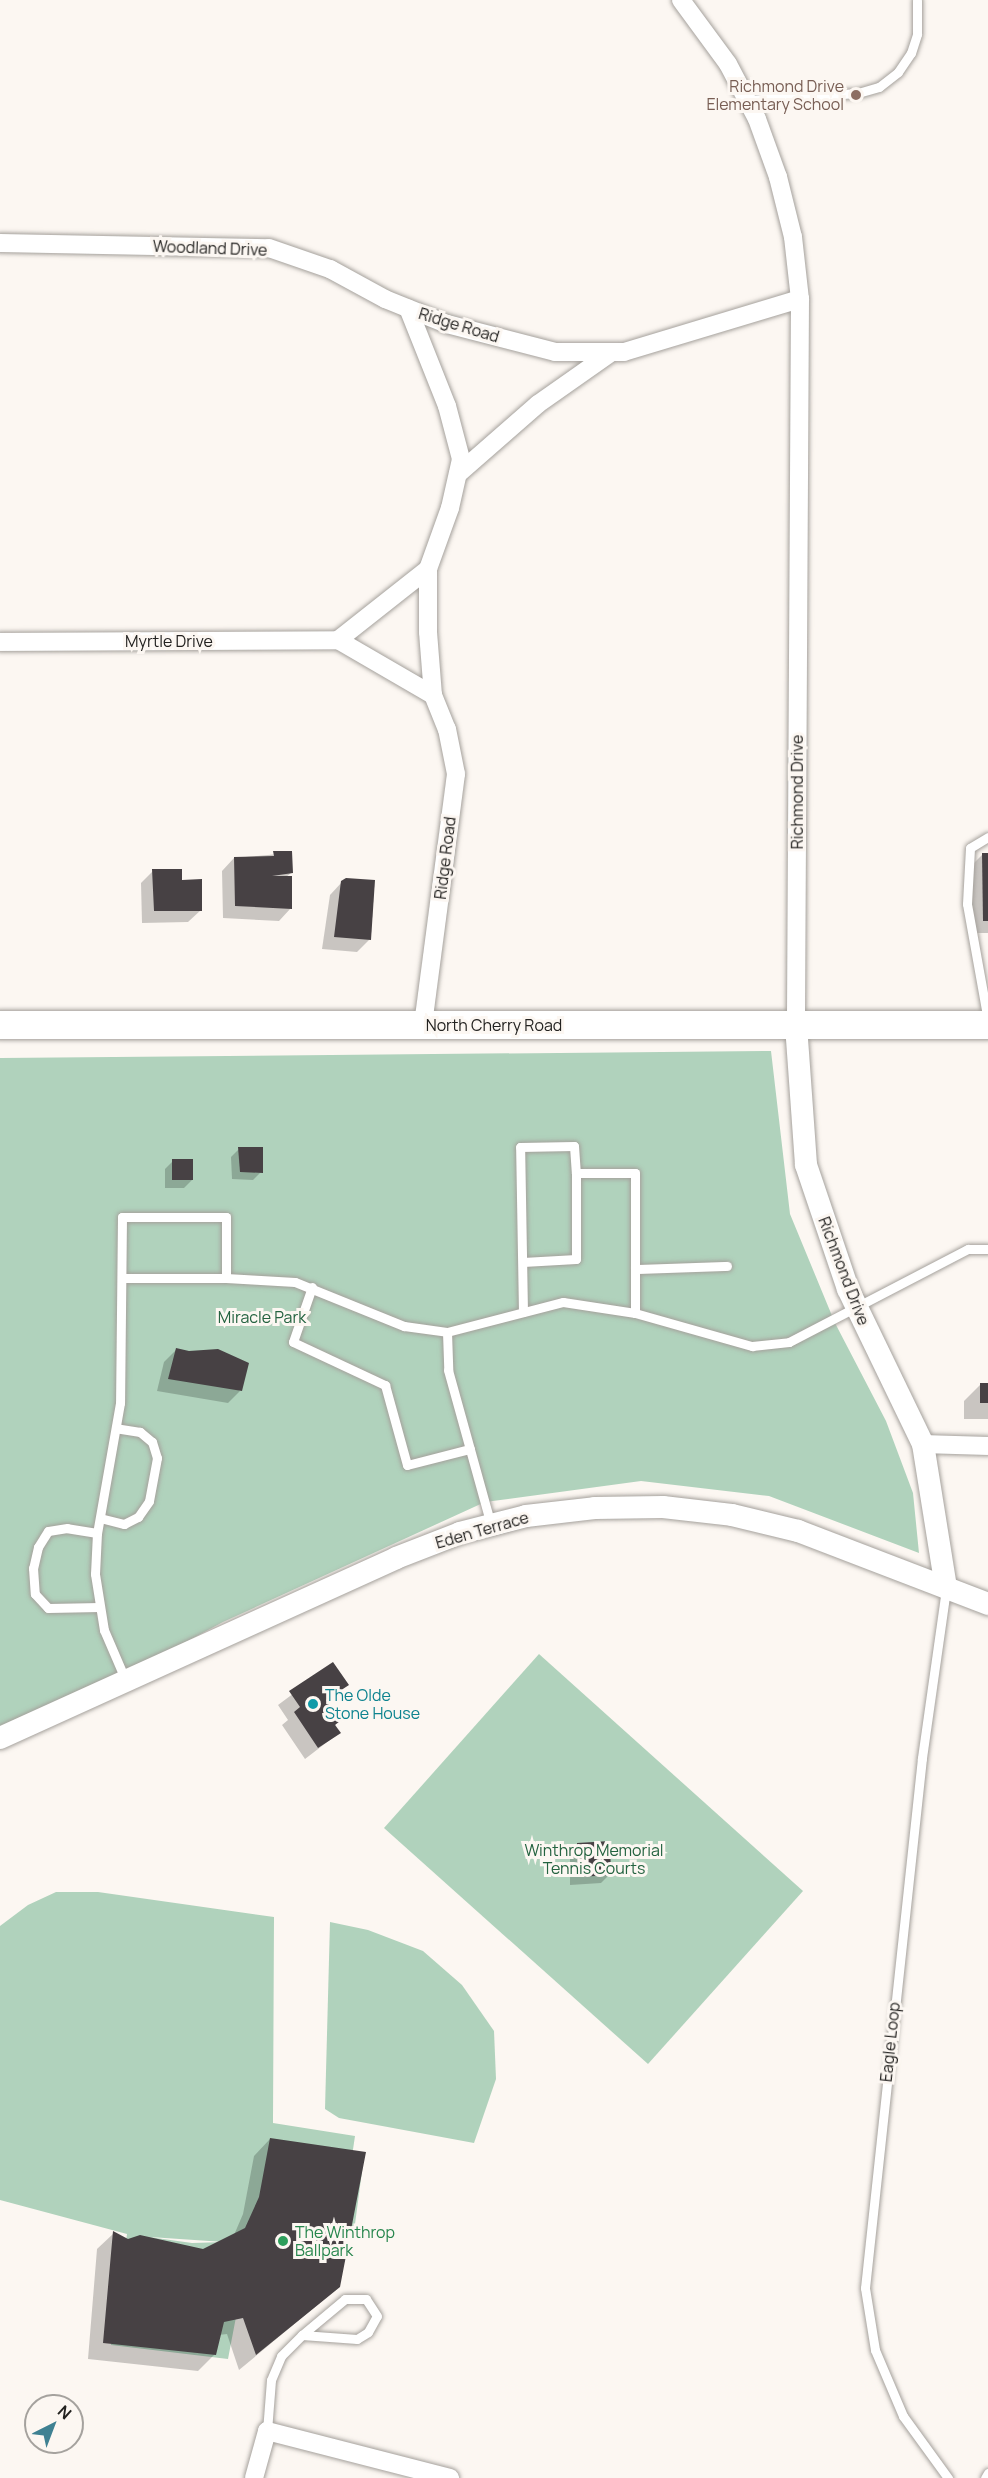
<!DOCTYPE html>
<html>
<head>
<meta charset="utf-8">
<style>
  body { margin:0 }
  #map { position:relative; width:988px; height:2478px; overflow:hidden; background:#fcf7f2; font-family:Manrope,sans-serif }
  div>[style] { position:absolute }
  .green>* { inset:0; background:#b0d2bc }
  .shadow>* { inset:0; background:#0003 }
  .building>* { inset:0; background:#474144 }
  .roads { filter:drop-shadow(0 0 2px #a5a19c) drop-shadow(0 0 2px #a5a19c) }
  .service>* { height:9px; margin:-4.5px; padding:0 4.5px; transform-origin:4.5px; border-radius:4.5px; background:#fff }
  .minor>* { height:18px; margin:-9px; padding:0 9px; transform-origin:9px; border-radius:9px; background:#fff }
  .tertiary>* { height:22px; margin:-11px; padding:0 11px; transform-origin:11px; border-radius:11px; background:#fff }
  .primary>* { height:28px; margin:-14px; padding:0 14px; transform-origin:14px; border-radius:14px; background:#fff }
  .dots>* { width:16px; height:16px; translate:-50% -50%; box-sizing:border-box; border:3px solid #fcf7f2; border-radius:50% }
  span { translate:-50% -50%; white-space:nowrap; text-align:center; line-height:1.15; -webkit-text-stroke:6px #fcf7f2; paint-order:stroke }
  .education-label { font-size:16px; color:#785e54 }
  .right { translate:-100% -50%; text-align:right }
  .street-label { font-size:16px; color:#232220 }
  .park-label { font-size:16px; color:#246340 }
  .culture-label { font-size:16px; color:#0d838f }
  .left { translate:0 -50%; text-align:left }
  .leisure-label { font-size:16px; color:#27864d }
  .north { position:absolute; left:24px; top:2394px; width:60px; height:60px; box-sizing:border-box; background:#fcf7f2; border:2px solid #a5a29e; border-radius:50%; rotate:42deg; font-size:16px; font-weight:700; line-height:24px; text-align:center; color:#232220 }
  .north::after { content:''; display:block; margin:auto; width:21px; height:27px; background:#3f8192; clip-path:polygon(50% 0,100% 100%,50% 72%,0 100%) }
</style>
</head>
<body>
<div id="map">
  <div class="green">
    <div style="clip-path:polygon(771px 1051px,790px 1214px,835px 1323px,886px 1421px,913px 1493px,919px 1553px,769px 1496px,641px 1481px,485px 1502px,223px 1622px,39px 1721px,0 1734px,0 1058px)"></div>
    <div style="clip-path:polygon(539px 1654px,803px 1891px,648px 2064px,384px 1828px)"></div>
    <div style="clip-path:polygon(evenodd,56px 1892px,98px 1892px,274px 1917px,273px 2123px,355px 2136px,351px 2163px,363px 2164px,353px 2239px,338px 2235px,236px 2317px,228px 2359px,111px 2345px,127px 2234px,0 2200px,0 1926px,28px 1905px,56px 1892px,149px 2237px,150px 2237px,224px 2242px,192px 2243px,149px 2237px)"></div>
    <div style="clip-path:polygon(330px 1922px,368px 1930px,423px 1951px,462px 1985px,494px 2031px,496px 2079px,474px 2143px,339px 2118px,325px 2109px)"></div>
  </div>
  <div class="shadow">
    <div style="clip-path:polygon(290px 853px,291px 873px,286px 877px,291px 908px,279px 921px,223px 918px,222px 871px,234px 858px)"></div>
    <div style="clip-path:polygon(983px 854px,988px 854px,988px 933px,971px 933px,970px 867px)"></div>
    <div style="clip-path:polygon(153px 871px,180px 881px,201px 910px,188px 922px,142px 923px,141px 883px)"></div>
    <div style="clip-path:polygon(342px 882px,370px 939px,357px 952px,322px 949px,330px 895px)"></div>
    <div style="clip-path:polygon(239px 1149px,261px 1172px,253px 1180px,232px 1179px,231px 1157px)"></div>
    <div style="clip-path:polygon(173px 1161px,192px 1180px,184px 1188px,165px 1188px,165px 1169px)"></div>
    <div style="clip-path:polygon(988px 1302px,988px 1419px,964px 1419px,964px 1401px,981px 1384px,988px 1384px)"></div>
    <div style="clip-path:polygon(176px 1350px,240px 1391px,228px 1403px,157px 1391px,164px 1362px)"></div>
    <div style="clip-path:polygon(333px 1664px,347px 1685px,326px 1703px,339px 1733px,305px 1759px,282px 1725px,288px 1720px,278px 1705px)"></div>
    <div style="clip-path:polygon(578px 1845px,609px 1875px,601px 1883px,570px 1885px,570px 1853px)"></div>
    <div style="clip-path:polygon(270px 2139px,339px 2287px,239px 2370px,227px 2334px,219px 2335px,214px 2355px,198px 2371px,88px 2359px,97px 2249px,114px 2233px,128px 2240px,203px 2251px,234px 2235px,243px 2214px,254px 2156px)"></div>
  </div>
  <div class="building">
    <div style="clip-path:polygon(273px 851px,292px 851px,293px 873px,272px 876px,292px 876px,292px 909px,235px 906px,234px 857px,274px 856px)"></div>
    <div style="clip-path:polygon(982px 853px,988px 853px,988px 921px,983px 921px)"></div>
    <div style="clip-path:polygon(152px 869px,182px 869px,182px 880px,202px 879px,202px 911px,154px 911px)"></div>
    <div style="clip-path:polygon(346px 878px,375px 880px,371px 940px,334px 937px,341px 881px)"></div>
    <div style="clip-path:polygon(238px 1147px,263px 1147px,263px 1173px,240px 1172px)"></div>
    <div style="clip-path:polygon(172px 1159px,193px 1159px,193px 1180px,172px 1180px)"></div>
    <div style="clip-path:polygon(176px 1348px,189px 1351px,218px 1349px,249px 1363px,242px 1391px,168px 1379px)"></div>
    <div style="clip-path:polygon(980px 1383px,988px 1383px,988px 1403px,980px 1403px)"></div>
    <div style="clip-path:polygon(333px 1662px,349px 1685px,326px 1700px,340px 1721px,335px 1725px,341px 1733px,318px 1748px,294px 1712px,300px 1707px,289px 1691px)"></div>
    <div style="clip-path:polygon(610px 1841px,611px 1875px,578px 1877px,577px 1843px)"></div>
    <div style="clip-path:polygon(270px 2138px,366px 2152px,340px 2287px,256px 2355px,243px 2318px,224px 2322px,216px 2355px,103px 2343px,113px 2231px,128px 2239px,140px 2235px,203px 2249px,245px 2228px,259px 2197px)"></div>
  </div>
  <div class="roads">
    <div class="service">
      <div style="left:747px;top:100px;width:111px;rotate:-3.6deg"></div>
      <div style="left:858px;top:93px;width:22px;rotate:-16deg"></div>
      <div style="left:879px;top:87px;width:24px;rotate:-38deg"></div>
      <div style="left:898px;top:72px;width:23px;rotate:-56deg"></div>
      <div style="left:911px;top:53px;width:20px;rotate:-72deg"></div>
      <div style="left:917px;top:34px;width:34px;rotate:-90deg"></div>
      <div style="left:988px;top:837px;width:21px;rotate:149deg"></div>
      <div style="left:970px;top:848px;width:56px;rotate:93.1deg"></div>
      <div style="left:967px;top:904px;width:119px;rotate:79.8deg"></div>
      <div style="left:523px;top:1262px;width:53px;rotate:-3.2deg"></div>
      <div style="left:576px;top:1259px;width:86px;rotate:-90deg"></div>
      <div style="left:635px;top:1269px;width:92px;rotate:-1.9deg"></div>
      <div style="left:122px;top:1278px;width:104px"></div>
      <div style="left:226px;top:1278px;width:61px;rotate:-90deg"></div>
      <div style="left:226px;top:1217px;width:104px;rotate:180deg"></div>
      <div style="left:122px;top:1217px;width:186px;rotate:90.6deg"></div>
      <div style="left:120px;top:1403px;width:132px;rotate:100deg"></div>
      <div style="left:97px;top:1533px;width:41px;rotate:92.8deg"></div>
      <div style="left:95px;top:1574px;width:57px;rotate:80.9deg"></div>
      <div style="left:104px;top:1630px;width:56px;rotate:66.7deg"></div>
      <div style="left:226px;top:1278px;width:69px;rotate:3.3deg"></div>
      <div style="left:295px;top:1282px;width:118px;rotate:22deg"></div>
      <div style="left:404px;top:1326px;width:43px;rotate:7.9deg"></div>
      <div style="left:447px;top:1332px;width:120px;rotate:-14.5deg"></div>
      <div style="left:563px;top:1302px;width:73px;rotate:8.7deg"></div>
      <div style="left:635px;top:1313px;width:122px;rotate:15.8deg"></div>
      <div style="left:752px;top:1346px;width:37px;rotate:-6deg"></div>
      <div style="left:789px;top:1342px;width:202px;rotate:-27.5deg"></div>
      <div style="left:968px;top:1249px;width:20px"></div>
      <div style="left:312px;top:1287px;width:58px;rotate:109.1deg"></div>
      <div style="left:293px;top:1342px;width:102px;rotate:25.1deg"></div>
      <div style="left:385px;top:1385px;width:83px;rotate:74.6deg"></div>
      <div style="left:407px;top:1465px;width:65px;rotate:-14.3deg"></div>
      <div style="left:523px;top:1312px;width:165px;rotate:-91deg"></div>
      <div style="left:520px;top:1147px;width:54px;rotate:-1.1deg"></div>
      <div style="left:574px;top:1146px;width:27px;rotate:86deg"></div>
      <div style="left:576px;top:1173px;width:59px"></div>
      <div style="left:635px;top:1173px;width:140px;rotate:90deg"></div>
      <div style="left:447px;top:1332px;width:38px;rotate:88deg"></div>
      <div style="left:448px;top:1370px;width:161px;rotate:74.5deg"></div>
      <div style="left:100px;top:1518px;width:25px;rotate:14deg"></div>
      <div style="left:124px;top:1524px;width:16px;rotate:-27deg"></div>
      <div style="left:138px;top:1517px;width:19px;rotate:-55deg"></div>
      <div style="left:149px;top:1501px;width:44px;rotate:-79.5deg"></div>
      <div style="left:157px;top:1458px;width:17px;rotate:-107deg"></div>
      <div style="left:152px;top:1442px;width:16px;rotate:-140deg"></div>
      <div style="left:140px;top:1432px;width:24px;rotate:-171deg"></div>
      <div style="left:97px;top:1533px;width:30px;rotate:-171deg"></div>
      <div style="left:67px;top:1528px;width:19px;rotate:171deg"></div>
      <div style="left:48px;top:1531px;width:19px;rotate:122deg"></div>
      <div style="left:38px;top:1547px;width:22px;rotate:103deg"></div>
      <div style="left:33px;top:1568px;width:26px;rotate:86deg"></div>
      <div style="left:35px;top:1594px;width:19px;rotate:47deg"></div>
      <div style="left:48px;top:1608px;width:52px;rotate:-1.1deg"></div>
      <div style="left:946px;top:1589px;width:171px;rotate:98.1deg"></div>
      <div style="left:922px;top:1758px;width:533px;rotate:96.14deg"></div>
      <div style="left:865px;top:2288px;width:63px;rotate:80.8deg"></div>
      <div style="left:875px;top:2350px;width:72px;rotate:67deg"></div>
      <div style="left:903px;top:2416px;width:77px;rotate:54deg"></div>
      <div style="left:267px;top:2431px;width:51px;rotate:-85.5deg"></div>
      <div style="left:271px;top:2380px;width:26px;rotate:-67deg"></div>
      <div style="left:281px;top:2356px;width:30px;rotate:-45deg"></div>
      <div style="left:302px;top:2335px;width:55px;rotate:4.2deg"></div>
      <div style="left:357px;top:2339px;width:13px;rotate:-32deg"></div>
      <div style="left:368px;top:2332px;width:18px;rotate:-61deg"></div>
      <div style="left:377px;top:2316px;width:20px;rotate:-123deg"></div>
      <div style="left:366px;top:2299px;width:21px;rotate:180deg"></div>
      <div style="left:345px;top:2299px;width:56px;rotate:140.1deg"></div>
      <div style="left:985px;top:2478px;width:6px;rotate:-59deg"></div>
    </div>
    <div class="minor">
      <div style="left:681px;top:0;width:79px;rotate:53.7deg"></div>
      <div style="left:728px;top:64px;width:62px;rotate:62.2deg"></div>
      <div style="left:757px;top:119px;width:62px;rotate:70.1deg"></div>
      <div style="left:778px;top:177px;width:62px;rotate:76deg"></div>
      <div style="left:793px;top:237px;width:62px;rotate:83.6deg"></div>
      <div style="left:800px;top:299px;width:726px;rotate:90.32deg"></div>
      <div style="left:0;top:243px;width:269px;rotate:1.1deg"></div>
      <div style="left:269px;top:248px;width:65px;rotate:19deg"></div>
      <div style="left:330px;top:269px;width:63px;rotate:28.6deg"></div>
      <div style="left:385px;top:299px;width:67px;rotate:22deg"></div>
      <div style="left:447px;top:324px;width:112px;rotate:14.5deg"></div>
      <div style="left:555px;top:352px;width:69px"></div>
      <div style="left:624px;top:352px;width:184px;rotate:-16.8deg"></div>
      <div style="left:458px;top:474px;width:106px;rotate:-41.2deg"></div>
      <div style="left:538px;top:404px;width:90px;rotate:-35.1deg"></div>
      <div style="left:428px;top:569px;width:63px;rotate:90deg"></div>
      <div style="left:428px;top:632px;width:63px;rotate:85.5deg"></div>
      <div style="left:338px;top:640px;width:115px;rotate:-38.3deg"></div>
      <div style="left:428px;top:569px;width:65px;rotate:-70.2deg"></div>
      <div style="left:450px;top:508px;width:50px;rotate:-77.3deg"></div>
      <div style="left:461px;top:459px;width:55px;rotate:-104.8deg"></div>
      <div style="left:447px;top:406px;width:105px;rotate:-111.7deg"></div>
      <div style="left:0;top:642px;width:338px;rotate:-0.3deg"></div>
      <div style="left:338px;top:640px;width:110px;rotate:30.1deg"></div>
      <div style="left:433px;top:695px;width:37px;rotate:68deg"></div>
      <div style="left:447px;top:729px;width:46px;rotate:78.7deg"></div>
      <div style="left:456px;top:774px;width:253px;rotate:97.5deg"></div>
      <div style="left:923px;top:1444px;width:65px;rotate:1.8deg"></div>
      <div style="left:254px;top:2478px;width:49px;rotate:-74.5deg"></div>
      <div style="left:267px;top:2431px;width:189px;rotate:14.4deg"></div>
    </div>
    <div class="tertiary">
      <div style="left:796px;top:1025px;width:140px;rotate:85.9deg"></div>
      <div style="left:806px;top:1165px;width:131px;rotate:71.3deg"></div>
      <div style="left:848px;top:1289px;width:172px;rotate:64.2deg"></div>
      <div style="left:923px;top:1444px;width:145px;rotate:80.9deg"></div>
      <div style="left:0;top:1738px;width:435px;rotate:-24.4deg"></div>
      <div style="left:396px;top:1558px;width:69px;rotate:-21.3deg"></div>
      <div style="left:460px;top:1533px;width:68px;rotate:-14.4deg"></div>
      <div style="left:526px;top:1516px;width:69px;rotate:-6.6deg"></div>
      <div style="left:595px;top:1508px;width:68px;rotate:-0.8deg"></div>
      <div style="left:663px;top:1507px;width:69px;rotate:6.6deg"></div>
      <div style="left:732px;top:1515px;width:68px;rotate:13.6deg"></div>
      <div style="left:798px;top:1531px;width:204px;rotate:21deg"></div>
    </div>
    <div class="primary">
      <div style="left:0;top:1025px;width:988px"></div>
    </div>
  </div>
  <div class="dots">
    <div style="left:856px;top:95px;background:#8d6e63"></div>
    <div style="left:313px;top:1704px;background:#0f9aa8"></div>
    <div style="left:283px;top:2241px;background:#2e9e5b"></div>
  </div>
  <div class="education-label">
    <span class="right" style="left:844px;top:95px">Richmond Drive<br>Elementary School</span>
  </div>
  <div class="street-label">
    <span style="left:210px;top:248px;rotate:2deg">Woodland Drive</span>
    <span style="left:459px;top:325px;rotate:17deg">Ridge Road</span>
    <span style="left:169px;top:641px">Myrtle Drive</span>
    <span style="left:797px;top:792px;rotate:-90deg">Richmond Drive</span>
    <span style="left:445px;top:858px;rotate:-83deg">Ridge Road</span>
    <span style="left:494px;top:1025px">North Cherry Road</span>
    <span style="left:844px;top:1271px;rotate:69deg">Richmond Drive</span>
    <span style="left:482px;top:1530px;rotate:-16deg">Eden Terrace</span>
    <span style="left:890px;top:2042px;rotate:-84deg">Eagle Loop</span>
  </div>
  <div class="park-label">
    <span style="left:262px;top:1317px">Miracle Park</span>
    <span style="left:594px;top:1859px">Winthrop Memorial<br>Tennis Courts</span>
  </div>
  <div class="culture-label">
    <span class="left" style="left:325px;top:1704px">The Olde<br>Stone House</span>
  </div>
  <div class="leisure-label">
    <span class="left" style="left:295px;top:2241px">The Winthrop<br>Ballpark</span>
  </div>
  <div class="north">N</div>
</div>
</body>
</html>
